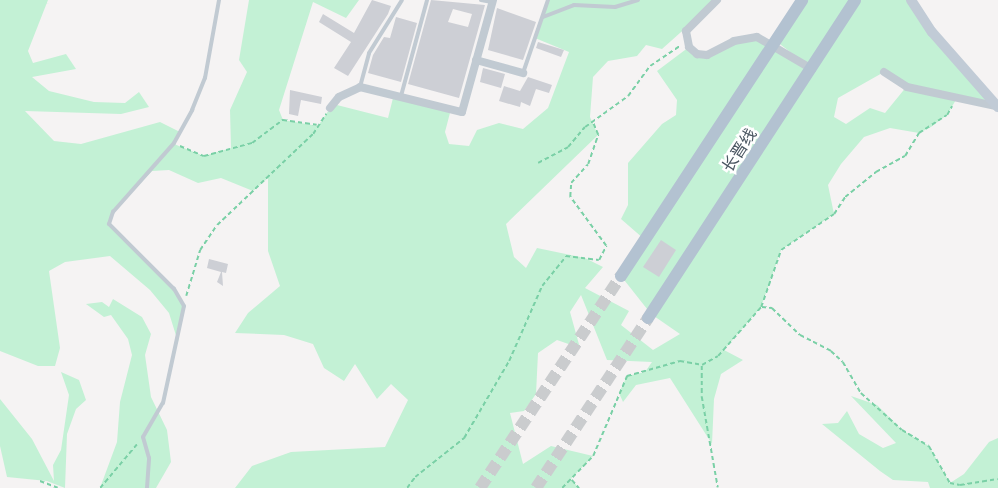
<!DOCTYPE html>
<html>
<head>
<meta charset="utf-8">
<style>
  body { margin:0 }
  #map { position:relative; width:998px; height:488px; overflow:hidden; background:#f5f3f3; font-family:Manrope,"Noto Sans SC",sans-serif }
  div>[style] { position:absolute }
  .green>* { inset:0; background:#c3f1d5 }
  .building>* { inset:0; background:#cdcfd5 }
  .primary-tunnel>* { height:12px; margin-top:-6px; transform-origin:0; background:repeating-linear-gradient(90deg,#caccce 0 12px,transparent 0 18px) }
  .path>* { height:1.5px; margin-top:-0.75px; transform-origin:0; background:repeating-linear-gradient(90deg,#7ad0a6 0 4.5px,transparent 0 7.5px) }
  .service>* { height:4px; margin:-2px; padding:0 2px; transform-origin:2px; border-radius:2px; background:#c1cad2 }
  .minor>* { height:8px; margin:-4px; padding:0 4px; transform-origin:4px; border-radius:4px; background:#c1cad2 }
  .secondary>* { height:10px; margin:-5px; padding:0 5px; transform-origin:5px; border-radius:5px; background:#c1cbd6 }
  .primary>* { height:12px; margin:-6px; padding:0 6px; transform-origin:6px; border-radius:6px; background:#b3c2d1 }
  span { translate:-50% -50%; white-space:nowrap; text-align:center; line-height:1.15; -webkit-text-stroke:5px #fff; paint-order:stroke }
  .street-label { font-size:16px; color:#4a5661 }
</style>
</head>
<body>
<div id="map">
  <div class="green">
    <div style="clip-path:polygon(evenodd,0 0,48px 0,28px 51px,33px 63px,66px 54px,76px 69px,32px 77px,49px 91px,94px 102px,125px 103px,139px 92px,149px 107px,121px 114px,25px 111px,54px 141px,81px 144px,160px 122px,180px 132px,174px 144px,204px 156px,231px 148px,230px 110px,247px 72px,239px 60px,249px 0,359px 0,346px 18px,313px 2px,279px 110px,283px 120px,318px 126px,333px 104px,388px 118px,394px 94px,451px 109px,445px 132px,449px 144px,469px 146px,477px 130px,499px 123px,523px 129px,548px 108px,569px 52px,535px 38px,548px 0,717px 0,662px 49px,646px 45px,637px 56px,608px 61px,593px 77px,590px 117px,598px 135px,506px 224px,514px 257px,526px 268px,537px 248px,585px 258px,603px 267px,585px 288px,629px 311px,621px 325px,653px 350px,680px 334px,651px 314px,621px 276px,644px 239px,621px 219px,628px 205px,628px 163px,662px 124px,676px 115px,677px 100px,657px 71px,689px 47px,697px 54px,757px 37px,803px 62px,776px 41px,802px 0,911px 0,996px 106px,957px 98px,947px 115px,931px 127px,919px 133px,890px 128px,864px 137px,841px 164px,828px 185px,834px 214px,781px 250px,761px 307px,724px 350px,743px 360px,721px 374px,714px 399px,712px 444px,670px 378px,636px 385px,623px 402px,619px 393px,627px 376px,645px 372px,652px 362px,607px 360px,581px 295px,570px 312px,580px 348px,557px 340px,538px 353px,536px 394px,524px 411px,510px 413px,523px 464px,551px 446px,593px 456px,571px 479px,579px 488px,235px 488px,252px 466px,291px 452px,385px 447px,408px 400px,391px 384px,377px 399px,355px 364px,344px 381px,324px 368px,313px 344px,284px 335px,235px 333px,248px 313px,280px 286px,268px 251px,268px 178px,253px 191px,221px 178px,198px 183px,169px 170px,152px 171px,113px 212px,110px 224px,174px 289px,184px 306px,178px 342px,169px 313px,150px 290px,110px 256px,65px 262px,49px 271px,60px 348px,55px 366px,38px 366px,0 351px,0 0,884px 72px,907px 86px,885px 113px,870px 108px,846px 124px,834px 117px,838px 98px,884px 72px)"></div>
    <div style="clip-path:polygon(113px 299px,142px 317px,151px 334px,145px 355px,151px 397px,167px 430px,171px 462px,156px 488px,100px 488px,117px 442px,120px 402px,132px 355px,128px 339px,111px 315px,104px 317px,86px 304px,102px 302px,109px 307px)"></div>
    <div style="clip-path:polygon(61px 372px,79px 380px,86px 400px,76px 409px,67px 434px,65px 488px,47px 481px,7px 477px,0 446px,0 399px,32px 439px,54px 481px,53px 465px,61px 450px,69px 395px)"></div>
    <div style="clip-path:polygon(851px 396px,877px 405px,902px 430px,929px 446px,950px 483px,964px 474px,989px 442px,998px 438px,998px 488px,930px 488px,928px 482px,893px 480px,880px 471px,822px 424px,838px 423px,847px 411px,859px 434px,883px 448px,896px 443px)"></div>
  </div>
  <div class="building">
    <div style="clip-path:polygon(372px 0,391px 6px,388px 14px,348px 76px,334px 68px,351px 42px,319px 22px,323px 14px,354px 33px)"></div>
    <div style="clip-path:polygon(evenodd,431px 0,485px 5px,459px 98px,408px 84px,431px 0,453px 9px,472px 14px,468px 27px,448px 22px,453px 9px)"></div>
    <div style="clip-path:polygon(497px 8px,536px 22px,523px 60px,488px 50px)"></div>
    <div style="clip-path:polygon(396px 17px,417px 23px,401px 82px,368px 73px,373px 55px,384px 37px,390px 38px)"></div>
    <div style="clip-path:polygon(538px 42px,564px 50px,561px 57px,536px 48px)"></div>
    <div style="clip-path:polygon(483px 68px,505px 74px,501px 88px,480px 82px)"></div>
    <div style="clip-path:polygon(528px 77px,552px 85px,549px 93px,536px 89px,530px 106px,521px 102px,520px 107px,499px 101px,504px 86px,520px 91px)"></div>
    <div style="clip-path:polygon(290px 90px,322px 97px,321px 104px,301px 100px,298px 116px,289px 114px)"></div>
    <div style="clip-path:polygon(661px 240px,676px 250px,659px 277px,643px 267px)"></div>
    <div style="clip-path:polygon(209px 259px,228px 264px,226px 273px,222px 272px,223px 286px,217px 282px,221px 272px,207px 268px)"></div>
  </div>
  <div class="primary-tunnel">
    <div style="left:480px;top:488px;width:255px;rotate:-56.4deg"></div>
    <div style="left:536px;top:488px;width:204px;rotate:-56.6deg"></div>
  </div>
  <div class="path">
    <div style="left:180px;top:146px;width:26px;rotate:23deg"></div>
    <div style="left:204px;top:156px;width:50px;rotate:-15.2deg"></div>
    <div style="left:252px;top:143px;width:39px;rotate:-37deg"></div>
    <div style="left:283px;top:120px;width:34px;rotate:8deg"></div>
    <div style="left:538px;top:163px;width:34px;rotate:-28deg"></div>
    <div style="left:568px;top:147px;width:26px;rotate:-50deg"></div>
    <div style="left:585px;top:127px;width:53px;rotate:-35.8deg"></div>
    <div style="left:628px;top:96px;width:37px;rotate:-54deg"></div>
    <div style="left:650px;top:66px;width:36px;rotate:-34deg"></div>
    <div style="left:186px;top:296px;width:48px;rotate:-73.1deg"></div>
    <div style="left:200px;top:250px;width:30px;rotate:-56deg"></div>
    <div style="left:217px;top:225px;width:132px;rotate:-43.5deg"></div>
    <div style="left:313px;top:134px;width:24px;rotate:-57deg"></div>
    <div style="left:762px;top:307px;width:10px;rotate:6deg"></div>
    <div style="left:772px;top:308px;width:39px;rotate:44deg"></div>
    <div style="left:800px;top:335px;width:35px;rotate:27deg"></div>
    <div style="left:831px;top:351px;width:16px;rotate:43deg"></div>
    <div style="left:843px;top:362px;width:36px;rotate:60deg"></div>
    <div style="left:861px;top:393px;width:55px;rotate:42.1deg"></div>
    <div style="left:902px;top:430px;width:31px;rotate:31deg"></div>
    <div style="left:929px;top:446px;width:43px;rotate:60.4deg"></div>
    <div style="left:950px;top:483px;width:10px;rotate:11deg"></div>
    <div style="left:960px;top:485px;width:38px;rotate:-9deg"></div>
    <div style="left:702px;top:366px;width:31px;rotate:90deg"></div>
    <div style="left:702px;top:397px;width:92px;rotate:80deg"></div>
    <div style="left:572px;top:480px;width:11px;rotate:49deg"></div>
    <div style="left:40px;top:481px;width:19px;rotate:21deg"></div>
    <div style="left:100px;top:488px;width:57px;rotate:-49.9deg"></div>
    <div style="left:407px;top:488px;width:14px;rotate:-54deg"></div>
    <div style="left:415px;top:477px;width:63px;rotate:-38.5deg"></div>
    <div style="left:464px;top:438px;width:89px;rotate:-59.7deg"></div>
    <div style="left:509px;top:361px;width:82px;rotate:-66.3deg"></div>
    <div style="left:542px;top:286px;width:38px;rotate:-51deg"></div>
    <div style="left:566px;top:256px;width:33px;rotate:7deg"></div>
    <div style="left:599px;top:260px;width:16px;rotate:-63deg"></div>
    <div style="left:606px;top:246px;width:61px;rotate:-126.3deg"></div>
    <div style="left:570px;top:197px;width:14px;rotate:-86deg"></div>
    <div style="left:571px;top:183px;width:25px;rotate:-48deg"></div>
    <div style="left:588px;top:164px;width:31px;rotate:-71deg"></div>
    <div style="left:598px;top:135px;width:13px;rotate:-113deg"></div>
    <div style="left:562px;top:488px;width:45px;rotate:-45.9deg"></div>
    <div style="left:593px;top:456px;width:87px;rotate:-67deg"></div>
    <div style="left:627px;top:376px;width:55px;rotate:-15.8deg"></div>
    <div style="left:680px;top:361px;width:22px;rotate:10deg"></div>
    <div style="left:702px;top:365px;width:18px;rotate:-29deg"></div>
    <div style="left:718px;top:356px;width:65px;rotate:-48.7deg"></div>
    <div style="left:761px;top:307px;width:60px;rotate:-70.7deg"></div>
    <div style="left:781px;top:250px;width:64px;rotate:-34.2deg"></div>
    <div style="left:834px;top:214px;width:20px;rotate:-57deg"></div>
    <div style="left:845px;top:197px;width:40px;rotate:-39deg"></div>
    <div style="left:876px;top:172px;width:33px;rotate:-29deg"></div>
    <div style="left:905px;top:156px;width:27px;rotate:-59deg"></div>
    <div style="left:919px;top:133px;width:33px;rotate:-33deg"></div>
    <div style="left:947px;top:115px;width:10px;rotate:-61deg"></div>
  </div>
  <div class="service">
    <div style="left:481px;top:0;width:11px;rotate:10deg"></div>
    <div style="left:543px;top:17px;width:33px;rotate:-21deg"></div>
    <div style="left:574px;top:5px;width:41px;rotate:2.8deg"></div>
    <div style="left:615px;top:7px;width:24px;rotate:-17deg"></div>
    <div style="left:523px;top:73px;width:77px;rotate:-71.1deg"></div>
    <div style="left:360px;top:87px;width:35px;rotate:-75deg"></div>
    <div style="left:369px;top:53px;width:62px;rotate:-58.1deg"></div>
    <div style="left:401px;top:96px;width:99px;rotate:-74.8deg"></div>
    <div style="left:147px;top:488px;width:30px;rotate:-86deg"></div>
    <div style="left:149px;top:458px;width:22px;rotate:-106deg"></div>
    <div style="left:143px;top:437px;width:39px;rotate:-60deg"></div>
    <div style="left:163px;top:403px;width:99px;rotate:-77.8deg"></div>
    <div style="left:184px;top:306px;width:20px;rotate:-120deg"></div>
    <div style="left:174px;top:289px;width:92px;rotate:-135deg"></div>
    <div style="left:109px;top:224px;width:13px;rotate:-72deg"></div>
    <div style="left:113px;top:212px;width:92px;rotate:-48.5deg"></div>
    <div style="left:174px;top:143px;width:38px;rotate:-61deg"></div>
    <div style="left:192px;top:110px;width:35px;rotate:-68deg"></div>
    <div style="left:205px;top:78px;width:79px;rotate:-79.8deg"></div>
  </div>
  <div class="minor">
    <div style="left:717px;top:0;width:44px;rotate:135deg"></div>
    <div style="left:686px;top:31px;width:16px;rotate:79deg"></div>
    <div style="left:689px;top:47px;width:11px;rotate:41deg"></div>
    <div style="left:697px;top:54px;width:10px;rotate:6deg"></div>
    <div style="left:707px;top:55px;width:30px;rotate:-27deg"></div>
    <div style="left:734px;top:41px;width:23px;rotate:-10deg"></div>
    <div style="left:757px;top:37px;width:64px;rotate:30.2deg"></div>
    <div style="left:476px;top:60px;width:49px;rotate:15.5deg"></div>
    <div style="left:884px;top:72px;width:27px;rotate:33deg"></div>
    <div style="left:907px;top:87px;width:91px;rotate:12.1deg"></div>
    <div style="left:330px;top:108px;width:14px;rotate:-51deg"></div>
    <div style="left:339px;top:97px;width:23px;rotate:-25deg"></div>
    <div style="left:360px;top:87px;width:105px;rotate:13.8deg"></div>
    <div style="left:462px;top:112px;width:116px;rotate:-74.5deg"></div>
  </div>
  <div class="secondary">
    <div style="left:911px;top:0;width:38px;rotate:57deg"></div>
    <div style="left:932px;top:32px;width:100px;rotate:48.7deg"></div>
  </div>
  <div class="primary">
    <div style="left:621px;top:276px;width:330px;rotate:-56.7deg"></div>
    <div style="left:648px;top:318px;width:379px;rotate:-56.9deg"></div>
  </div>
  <div class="street-label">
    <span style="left:739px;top:150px;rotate:-57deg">长晋线</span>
  </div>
</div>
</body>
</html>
